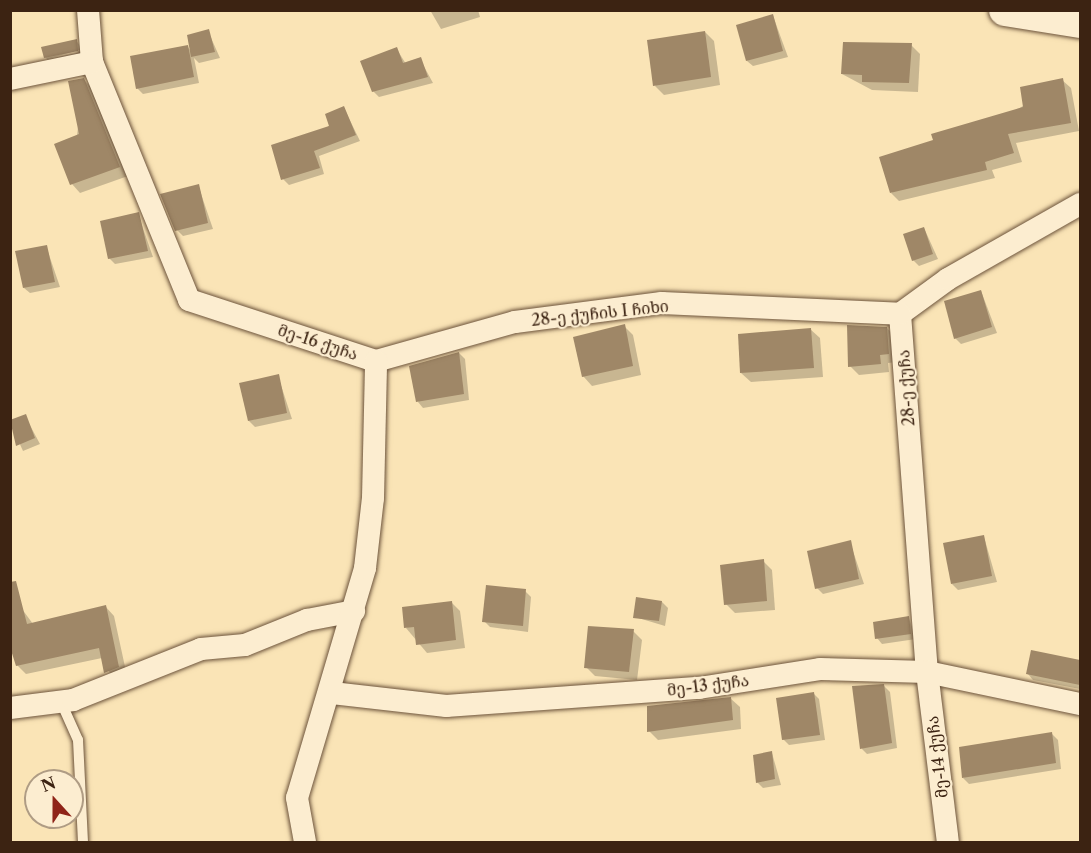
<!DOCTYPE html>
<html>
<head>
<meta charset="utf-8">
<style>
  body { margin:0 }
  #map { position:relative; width:1091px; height:853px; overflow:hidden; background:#fae4b6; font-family:"Libre Caslon Text","Noto Serif Georgian",serif }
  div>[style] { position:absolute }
  .shadow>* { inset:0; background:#0003 }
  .building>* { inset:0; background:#9f8767 }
  .roads { filter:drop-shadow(0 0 2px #6c533b) drop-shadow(0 0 2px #6c533b) }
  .lane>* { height:10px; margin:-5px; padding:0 5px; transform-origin:5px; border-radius:5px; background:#fcedd0 }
  .street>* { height:22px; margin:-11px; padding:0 11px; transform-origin:11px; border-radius:11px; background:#fcedd0 }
  .secondary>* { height:32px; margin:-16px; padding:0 16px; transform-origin:16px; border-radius:16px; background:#fcedd0 }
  span { translate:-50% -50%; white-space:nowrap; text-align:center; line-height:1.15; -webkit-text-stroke:4.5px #fcedd0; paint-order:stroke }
  .street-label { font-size:16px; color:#3c2312 }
  .frame { position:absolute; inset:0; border:12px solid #3c2312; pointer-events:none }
  .north { position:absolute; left:24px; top:769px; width:60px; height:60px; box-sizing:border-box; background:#fcedd0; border:2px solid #af9c84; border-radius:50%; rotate:339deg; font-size:16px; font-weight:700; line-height:24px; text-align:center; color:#3c2312 }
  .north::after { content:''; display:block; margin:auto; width:21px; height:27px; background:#8f2418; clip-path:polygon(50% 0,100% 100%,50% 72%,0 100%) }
</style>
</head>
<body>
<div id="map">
  <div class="shadow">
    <div style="clip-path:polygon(430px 10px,478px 10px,480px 17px,441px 29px)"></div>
    <div style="clip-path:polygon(773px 16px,788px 57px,753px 66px,747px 61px)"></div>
    <div style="clip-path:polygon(208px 31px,220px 58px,199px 63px,194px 58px,199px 83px,143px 94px,137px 88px,187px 46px,191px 51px)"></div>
    <div style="clip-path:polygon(705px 32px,714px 41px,720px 85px,664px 95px,655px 86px)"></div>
    <div style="clip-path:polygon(76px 40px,82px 49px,48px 59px,82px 52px,83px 57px,51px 63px,45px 57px,43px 48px)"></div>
    <div style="clip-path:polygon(911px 45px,920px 54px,918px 92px,872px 90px,842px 74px)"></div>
    <div style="clip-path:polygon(396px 48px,406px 64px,420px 59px,433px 83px,379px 97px,373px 91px)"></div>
    <div style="clip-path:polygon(83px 79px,92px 88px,128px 176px,80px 193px,72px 184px)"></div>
    <div style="clip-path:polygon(1062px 80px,1071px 88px,1079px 131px,1016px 143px,1022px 162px,992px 170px,995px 178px,899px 201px,891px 193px)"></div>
    <div style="clip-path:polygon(344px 108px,360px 141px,319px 156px,324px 174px,289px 185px,283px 179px)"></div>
    <div style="clip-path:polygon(198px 185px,213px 229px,183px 236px,177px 230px)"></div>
    <div style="clip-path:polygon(138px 214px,153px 257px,115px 264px,109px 258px)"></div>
    <div style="clip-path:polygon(924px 228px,938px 259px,919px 266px,913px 260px)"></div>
    <div style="clip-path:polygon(46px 246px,60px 287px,30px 293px,24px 288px)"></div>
    <div style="clip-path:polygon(981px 291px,997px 333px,961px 344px,955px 338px)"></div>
    <div style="clip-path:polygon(624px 326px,633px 335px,641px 375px,592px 386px,583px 376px)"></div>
    <div style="clip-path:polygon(887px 328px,896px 338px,898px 362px,888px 363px,889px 372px,859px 375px,850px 366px)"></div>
    <div style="clip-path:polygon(810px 329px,820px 338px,823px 377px,751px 382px,741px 373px)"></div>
    <div style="clip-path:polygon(459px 353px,465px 359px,469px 400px,423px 408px,418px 402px)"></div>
    <div style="clip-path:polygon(278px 376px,292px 419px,255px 427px,249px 421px)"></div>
    <div style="clip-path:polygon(25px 416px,40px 444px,23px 451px,10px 422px)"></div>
    <div style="clip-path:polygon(984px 537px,997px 582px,958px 590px,952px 584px)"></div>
    <div style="clip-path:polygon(850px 542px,864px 584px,823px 594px,817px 588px)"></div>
    <div style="clip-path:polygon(763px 561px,772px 570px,775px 610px,735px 613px,726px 604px)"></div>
    <div style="clip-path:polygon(525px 591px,531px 597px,528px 632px,490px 627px,484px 621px)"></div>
    <div style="clip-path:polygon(451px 602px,460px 611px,465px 648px,427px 653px,406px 628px)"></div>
    <div style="clip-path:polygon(662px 602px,668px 608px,665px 626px,635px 617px)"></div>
    <div style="clip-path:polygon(105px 606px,114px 616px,127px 676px,114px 681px,102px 658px,26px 674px,17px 665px,22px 609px,33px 624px)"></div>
    <div style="clip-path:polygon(909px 618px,916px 639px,882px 644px,877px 638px)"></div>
    <div style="clip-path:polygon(633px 631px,642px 640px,637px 680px,595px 676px,586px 667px)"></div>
    <div style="clip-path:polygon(1032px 652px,1080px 661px,1080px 689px,1033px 680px,1028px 674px)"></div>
    <div style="clip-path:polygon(884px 686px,890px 692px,897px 748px,867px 754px,862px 749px)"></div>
    <div style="clip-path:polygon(813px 693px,819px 699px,825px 740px,789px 745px,783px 739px)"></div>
    <div style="clip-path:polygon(730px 698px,740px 707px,741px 729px,658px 740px,649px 731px)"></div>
    <div style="clip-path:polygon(1052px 734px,1058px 740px,1061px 769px,969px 784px,963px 778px)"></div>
    <div style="clip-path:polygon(772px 753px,781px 785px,763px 788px,757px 782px)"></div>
  </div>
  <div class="building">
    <div style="clip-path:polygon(773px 14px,783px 51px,746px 61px,736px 25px)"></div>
    <div style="clip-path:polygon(209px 29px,215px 52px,191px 57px,187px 35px)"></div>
    <div style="clip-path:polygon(705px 31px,711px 77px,653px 86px,647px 40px)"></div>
    <div style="clip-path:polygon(77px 39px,78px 51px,44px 58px,41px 47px)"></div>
    <div style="clip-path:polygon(843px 42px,912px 43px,909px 83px,862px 82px,862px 75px,841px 74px)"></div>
    <div style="clip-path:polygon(188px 45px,194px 77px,136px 89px,130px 56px)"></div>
    <div style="clip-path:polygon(397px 47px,403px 63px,421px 57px,428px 77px,372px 92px,360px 61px)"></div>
    <div style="clip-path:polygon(84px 78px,120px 167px,70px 185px,54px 144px,79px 134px,68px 81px)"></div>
    <div style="clip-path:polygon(1063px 78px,1071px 123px,1008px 134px,1014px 153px,985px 162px,987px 170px,890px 193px,879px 157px,933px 140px,931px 134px,1023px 107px,1020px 87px)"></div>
    <div style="clip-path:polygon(344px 106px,356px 135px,314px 151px,320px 168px,281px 180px,271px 145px,329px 126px,325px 114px)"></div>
    <div style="clip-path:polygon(199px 184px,208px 223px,175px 231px,160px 194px)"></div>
    <div style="clip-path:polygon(139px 212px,148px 251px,108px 259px,100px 221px)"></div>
    <div style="clip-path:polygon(924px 227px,933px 254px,912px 261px,903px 234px)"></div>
    <div style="clip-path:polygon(47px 245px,55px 282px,23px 288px,15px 251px)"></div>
    <div style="clip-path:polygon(981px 290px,992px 327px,954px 339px,944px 301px)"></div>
    <div style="clip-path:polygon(625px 324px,633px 366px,582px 377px,573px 337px)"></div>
    <div style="clip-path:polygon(847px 325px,887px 327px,889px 354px,880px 355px,881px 364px,848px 367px)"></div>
    <div style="clip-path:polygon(811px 328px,814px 368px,740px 373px,738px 334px)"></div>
    <div style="clip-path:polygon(459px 352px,464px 394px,416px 402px,409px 366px)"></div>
    <div style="clip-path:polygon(279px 374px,287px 413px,248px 421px,239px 383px)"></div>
    <div style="clip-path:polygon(26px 414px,35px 438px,16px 446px,10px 420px)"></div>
    <div style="clip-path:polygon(984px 535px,992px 576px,951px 584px,943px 543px)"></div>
    <div style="clip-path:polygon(851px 540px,859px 579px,815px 589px,807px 551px)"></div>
    <div style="clip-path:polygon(764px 559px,767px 601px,724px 605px,720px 565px)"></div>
    <div style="clip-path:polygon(16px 581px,27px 624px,106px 605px,119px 667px,104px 673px,99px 648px,16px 666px,10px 647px,10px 582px)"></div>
    <div style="clip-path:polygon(486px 585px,526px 589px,523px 626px,482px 622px)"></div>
    <div style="clip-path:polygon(636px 597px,662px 601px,659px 621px,633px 618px)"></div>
    <div style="clip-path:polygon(452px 601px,456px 640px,416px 645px,414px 627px,404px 628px,402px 607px)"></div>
    <div style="clip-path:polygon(909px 616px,911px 634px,875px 639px,873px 622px)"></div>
    <div style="clip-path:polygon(588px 626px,634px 629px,629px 672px,584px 668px)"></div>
    <div style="clip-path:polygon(1031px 650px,1080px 660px,1080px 685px,1026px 674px)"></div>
    <div style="clip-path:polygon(884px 684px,892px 743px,860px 749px,852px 686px)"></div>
    <div style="clip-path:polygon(814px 692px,820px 735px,782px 740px,776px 698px)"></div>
    <div style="clip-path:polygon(731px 697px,733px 720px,647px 732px,647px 706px)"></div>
    <div style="clip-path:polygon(1052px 732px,1056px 763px,962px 778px,959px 747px)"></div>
    <div style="clip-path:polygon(772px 751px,775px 779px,756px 783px,753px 755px)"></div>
  </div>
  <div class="roads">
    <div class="lane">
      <div style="left:61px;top:702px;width:42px;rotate:65.9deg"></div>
      <div style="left:78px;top:740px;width:102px;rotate:87.2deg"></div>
    </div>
    <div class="street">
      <div style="left:88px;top:10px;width:52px;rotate:85.6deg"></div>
      <div style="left:92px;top:62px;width:257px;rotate:67.8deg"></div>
      <div style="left:189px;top:300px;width:197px;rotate:18.1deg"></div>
      <div style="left:10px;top:79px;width:84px;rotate:-11.7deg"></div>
      <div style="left:900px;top:314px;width:359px;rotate:85.7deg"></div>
      <div style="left:927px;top:672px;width:171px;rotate:83deg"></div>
      <div style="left:900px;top:314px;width:59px;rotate:-36.1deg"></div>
      <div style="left:948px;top:279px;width:152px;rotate:-29.6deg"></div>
      <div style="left:376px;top:361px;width:144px;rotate:-15.7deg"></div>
      <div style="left:515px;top:322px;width:148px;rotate:-7.4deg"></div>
      <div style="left:662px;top:303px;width:238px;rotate:2.6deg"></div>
      <div style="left:332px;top:693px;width:115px;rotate:6.5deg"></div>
      <div style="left:446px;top:706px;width:254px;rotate:-4.1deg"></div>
      <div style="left:699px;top:688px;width:122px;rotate:-8.9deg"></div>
      <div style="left:820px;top:669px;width:107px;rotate:1.6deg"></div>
      <div style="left:927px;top:672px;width:156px;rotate:11.8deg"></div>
      <div style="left:10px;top:708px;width:64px;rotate:-7.2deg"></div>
      <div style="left:73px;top:700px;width:138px;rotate:-21.7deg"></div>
      <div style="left:201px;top:649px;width:44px;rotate:-5.2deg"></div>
      <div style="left:245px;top:645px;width:67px;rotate:-22deg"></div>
      <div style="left:307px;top:620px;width:48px;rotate:-10.8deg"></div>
      <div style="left:305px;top:842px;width:45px;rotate:-100.3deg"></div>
      <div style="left:297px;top:798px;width:240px;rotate:-73.5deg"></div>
      <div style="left:365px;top:568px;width:70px;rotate:-83.5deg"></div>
      <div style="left:373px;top:498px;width:137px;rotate:-88.7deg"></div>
    </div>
    <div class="secondary">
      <div style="left:1005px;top:10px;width:76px;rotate:9.1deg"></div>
    </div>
  </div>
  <div class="street-label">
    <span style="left:600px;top:313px;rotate:-6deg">28-ე ქუჩის I ჩიხი</span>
    <span style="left:318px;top:342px;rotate:18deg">მე-16 ქუჩა</span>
    <span style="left:906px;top:388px;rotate:-94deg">28-ე ქუჩა</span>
    <span style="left:708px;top:685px;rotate:-7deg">მე-13 ქუჩა</span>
    <span style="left:937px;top:757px;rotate:-97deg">მე-14 ქუჩა</span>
  </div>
  <div class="frame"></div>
  <div class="north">N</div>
</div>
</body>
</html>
